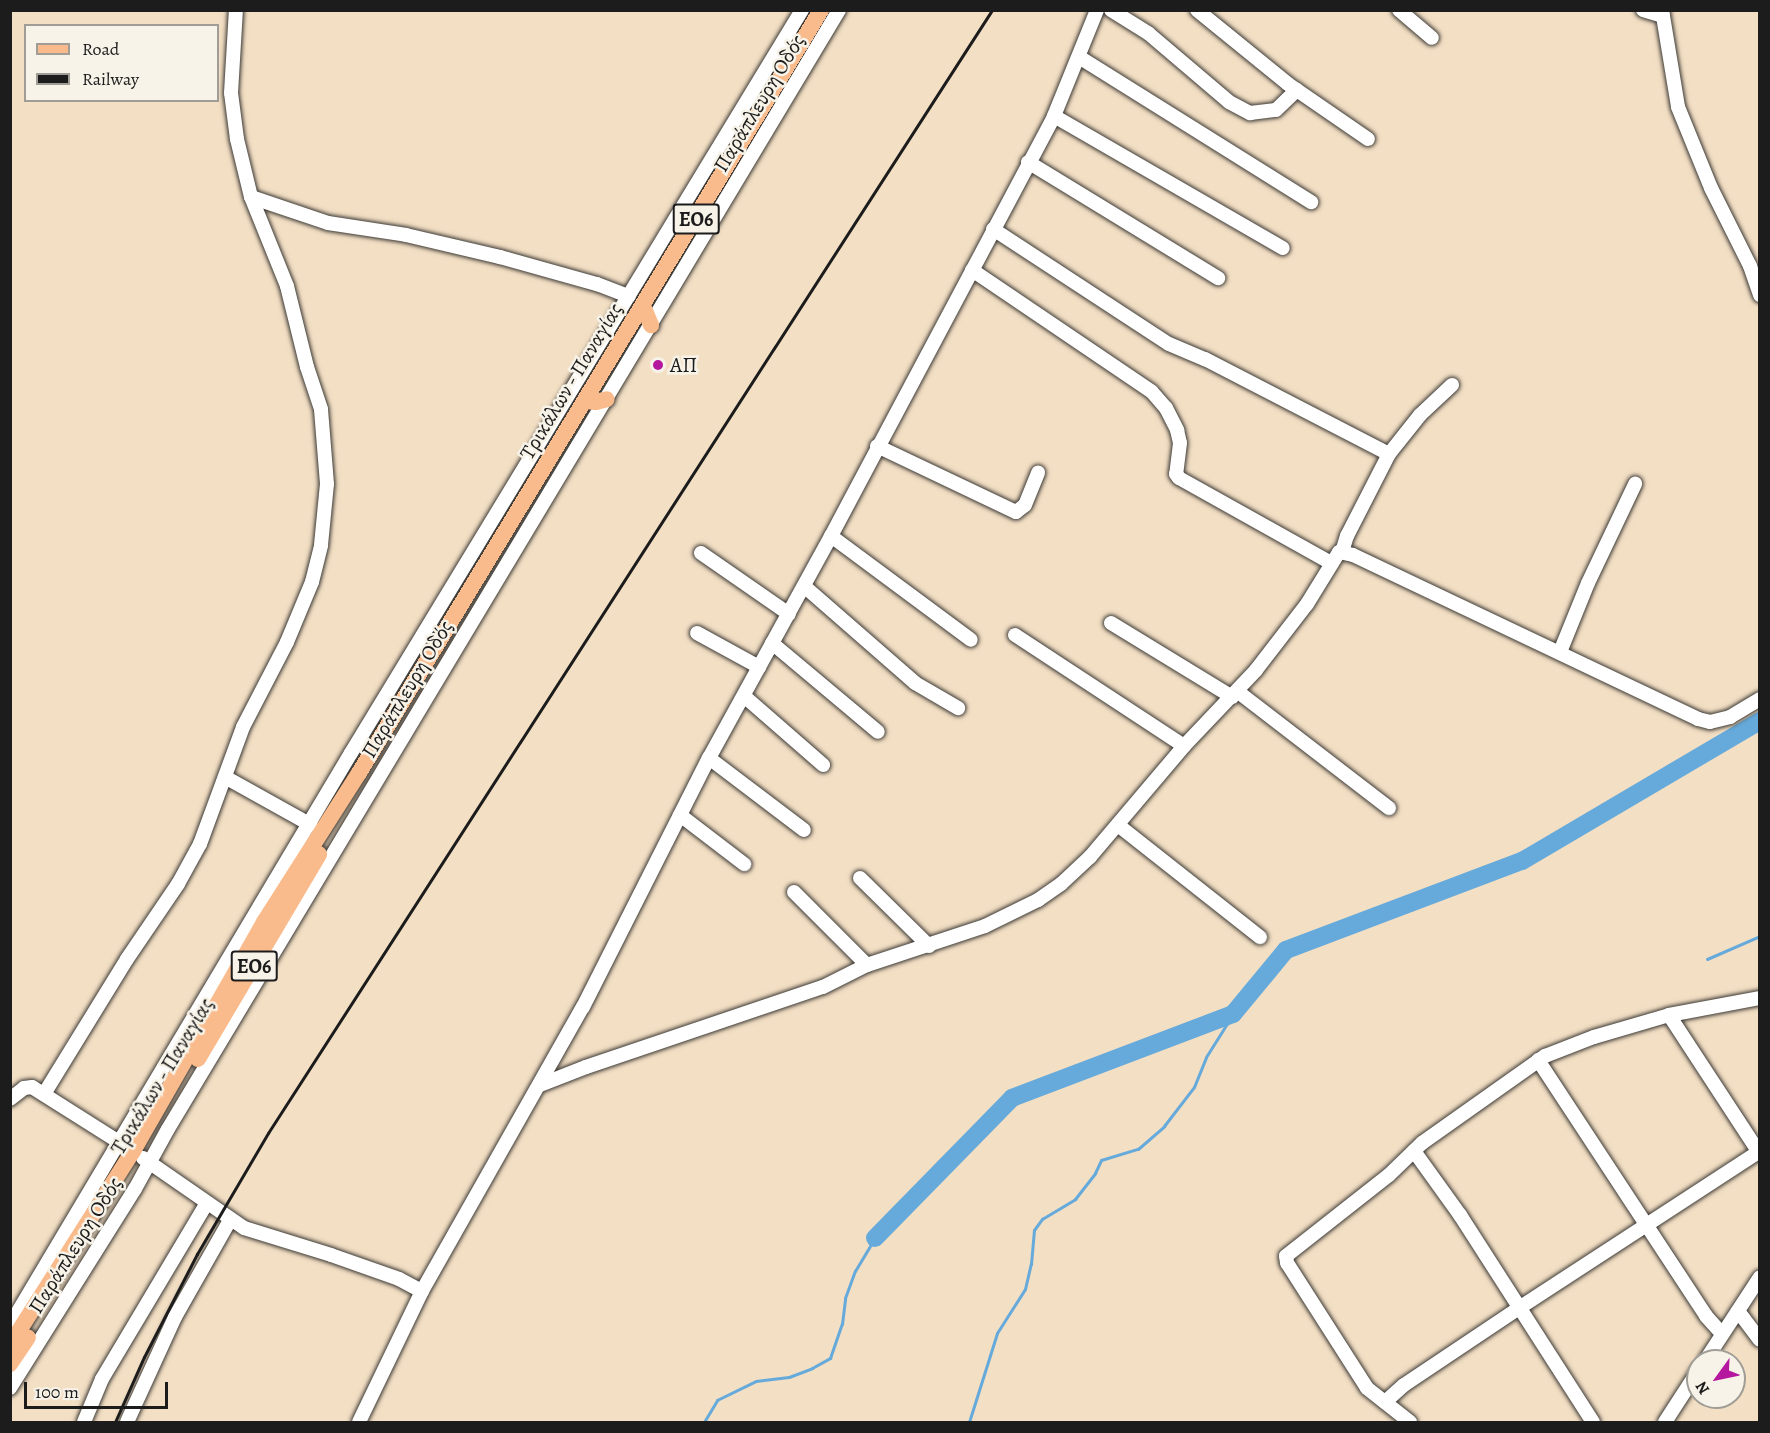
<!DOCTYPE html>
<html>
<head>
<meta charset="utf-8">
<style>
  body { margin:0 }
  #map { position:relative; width:1770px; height:1433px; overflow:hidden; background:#f3dfc4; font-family:Alegreya,serif }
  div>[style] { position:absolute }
  .stream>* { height:3px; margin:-1.5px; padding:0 1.5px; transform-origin:1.5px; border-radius:1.5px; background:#66aadb }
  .river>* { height:18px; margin:-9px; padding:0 9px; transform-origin:9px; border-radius:9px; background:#66aadb }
  .roads { filter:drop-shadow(0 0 2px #3c3935) drop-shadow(0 0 2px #3c3935) }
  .minor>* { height:14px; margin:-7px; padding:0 7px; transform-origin:7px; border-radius:7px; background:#fff }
  .major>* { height:16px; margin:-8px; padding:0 8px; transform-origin:8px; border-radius:8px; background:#fabb8c }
  .rail>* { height:3px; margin:-1.5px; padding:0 1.5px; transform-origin:1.5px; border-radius:1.5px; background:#1c1c1c }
  .dots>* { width:16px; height:16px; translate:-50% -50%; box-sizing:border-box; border:3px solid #f7f3e8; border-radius:50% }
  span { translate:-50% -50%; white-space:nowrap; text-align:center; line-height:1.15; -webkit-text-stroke:5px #f7f3e8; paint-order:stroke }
  .shield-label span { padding:2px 4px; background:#f7f3e8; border:2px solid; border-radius:4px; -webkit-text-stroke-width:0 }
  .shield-label { font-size:20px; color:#1c1c1c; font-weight:700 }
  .street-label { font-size:21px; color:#1c1c1c }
  .poi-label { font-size:21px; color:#1c1c1c }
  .left { translate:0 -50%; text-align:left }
  .frame { position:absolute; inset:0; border:12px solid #1c1c1c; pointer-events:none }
  .legend { position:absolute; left:24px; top:24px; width:195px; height:78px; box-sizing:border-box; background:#f7f3e8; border:2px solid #9f9d96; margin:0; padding:8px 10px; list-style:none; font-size:18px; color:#1c1c1c }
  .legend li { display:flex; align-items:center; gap:12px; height:30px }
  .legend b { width:30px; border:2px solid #9f9d96 }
  .north { position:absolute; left:1686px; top:1349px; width:60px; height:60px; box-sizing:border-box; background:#f7f3e8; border:2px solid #9f9d96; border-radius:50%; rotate:237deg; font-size:16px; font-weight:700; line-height:24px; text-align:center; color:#1c1c1c }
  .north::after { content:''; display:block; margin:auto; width:21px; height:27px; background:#b5179e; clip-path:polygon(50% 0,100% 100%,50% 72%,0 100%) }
  .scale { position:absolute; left:24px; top:1382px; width:144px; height:27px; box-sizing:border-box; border:3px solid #1c1c1c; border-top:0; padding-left:8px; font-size:18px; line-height:21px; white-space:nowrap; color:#1c1c1c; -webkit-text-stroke:4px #f7f3e8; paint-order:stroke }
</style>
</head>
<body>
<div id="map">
  <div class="stream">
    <div style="left:1707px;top:959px;width:58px;rotate:-23.5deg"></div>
    <div style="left:704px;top:1422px;width:26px;rotate:-59deg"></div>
    <div style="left:717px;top:1400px;width:43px;rotate:-26deg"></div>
    <div style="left:756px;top:1381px;width:33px;rotate:-7deg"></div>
    <div style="left:789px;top:1377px;width:25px;rotate:-21deg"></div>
    <div style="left:812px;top:1368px;width:21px;rotate:-29deg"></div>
    <div style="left:830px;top:1358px;width:36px;rotate:-71deg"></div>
    <div style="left:842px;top:1324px;width:26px;rotate:-83deg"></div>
    <div style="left:845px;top:1298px;width:29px;rotate:-70deg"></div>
    <div style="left:855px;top:1271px;width:39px;rotate:-59deg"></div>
    <div style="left:969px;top:1422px;width:93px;rotate:-72.5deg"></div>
    <div style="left:997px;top:1333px;width:52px;rotate:-57.5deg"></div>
    <div style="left:1025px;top:1289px;width:26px;rotate:-77deg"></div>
    <div style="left:1031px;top:1264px;width:34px;rotate:-85deg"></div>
    <div style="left:1034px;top:1230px;width:14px;rotate:-54deg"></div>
    <div style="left:1042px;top:1219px;width:39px;rotate:-31deg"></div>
    <div style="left:1075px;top:1199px;width:33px;rotate:-52deg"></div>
    <div style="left:1095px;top:1173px;width:14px;rotate:-65deg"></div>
    <div style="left:1101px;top:1160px;width:39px;rotate:-17deg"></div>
    <div style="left:1138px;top:1149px;width:35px;rotate:-41deg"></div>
    <div style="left:1164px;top:1126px;width:49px;rotate:-52.4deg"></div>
    <div style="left:1194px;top:1087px;width:32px;rotate:-68deg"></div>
    <div style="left:1206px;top:1057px;width:51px;rotate:-57.9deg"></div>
  </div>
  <div class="river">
    <div style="left:875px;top:1238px;width:196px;rotate:-45.6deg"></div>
    <div style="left:1012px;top:1098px;width:236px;rotate:-20.8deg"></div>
    <div style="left:1233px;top:1014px;width:83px;rotate:-50.4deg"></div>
    <div style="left:1286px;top:950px;width:252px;rotate:-20.7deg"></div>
    <div style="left:1522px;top:861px;width:276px;rotate:-30.5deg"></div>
  </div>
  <div class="roads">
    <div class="minor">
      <div style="left:1111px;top:10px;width:44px;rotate:31.9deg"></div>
      <div style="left:1148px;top:33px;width:106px;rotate:40.4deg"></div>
      <div style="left:1229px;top:102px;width:24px;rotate:28deg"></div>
      <div style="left:1250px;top:113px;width:26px;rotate:-7deg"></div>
      <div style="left:1276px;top:110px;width:29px;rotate:-44deg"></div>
      <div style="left:1197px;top:10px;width:117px;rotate:39.1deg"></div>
      <div style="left:1288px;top:84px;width:97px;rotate:34.5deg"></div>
      <div style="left:1399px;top:10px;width:43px;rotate:40.3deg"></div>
      <div style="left:1643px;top:10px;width:21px;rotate:17deg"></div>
      <div style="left:1662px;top:10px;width:98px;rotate:80.6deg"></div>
      <div style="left:1678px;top:107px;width:87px;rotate:67.8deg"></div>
      <div style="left:1711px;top:188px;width:87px;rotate:63.4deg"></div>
      <div style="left:1750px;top:266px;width:31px;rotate:71deg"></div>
      <div style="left:1079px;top:57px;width:274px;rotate:32deg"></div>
      <div style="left:1054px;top:116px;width:264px;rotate:30deg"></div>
      <div style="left:1028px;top:162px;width:223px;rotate:31.4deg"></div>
      <div style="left:251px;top:197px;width:81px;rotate:18.7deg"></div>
      <div style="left:328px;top:223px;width:79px;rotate:8.7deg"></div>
      <div style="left:406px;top:235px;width:97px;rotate:13.2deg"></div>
      <div style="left:500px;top:257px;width:101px;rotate:15.6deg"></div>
      <div style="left:597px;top:284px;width:34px;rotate:21deg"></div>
      <div style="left:993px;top:229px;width:210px;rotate:33.2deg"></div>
      <div style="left:1169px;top:344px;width:39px;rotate:23deg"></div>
      <div style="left:1205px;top:359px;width:207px;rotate:27.3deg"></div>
      <div style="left:972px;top:270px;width:217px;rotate:34.1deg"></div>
      <div style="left:1152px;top:392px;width:21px;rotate:49deg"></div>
      <div style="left:1166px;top:408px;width:25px;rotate:63deg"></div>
      <div style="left:1177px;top:430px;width:13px;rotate:77deg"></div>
      <div style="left:1180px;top:443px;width:31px;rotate:97deg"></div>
      <div style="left:1176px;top:474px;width:5px;rotate:53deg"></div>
      <div style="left:1179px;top:478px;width:174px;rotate:29.2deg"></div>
      <div style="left:877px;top:446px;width:154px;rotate:25.4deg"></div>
      <div style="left:1016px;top:512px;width:11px;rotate:-38deg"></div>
      <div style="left:1025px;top:505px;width:35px;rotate:-68deg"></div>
      <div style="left:831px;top:536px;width:174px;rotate:36.6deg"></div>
      <div style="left:1342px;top:552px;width:17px;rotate:-73deg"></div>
      <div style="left:1347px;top:536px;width:92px;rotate:-62.9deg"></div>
      <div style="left:1389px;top:454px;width:50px;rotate:-51.5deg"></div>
      <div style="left:1420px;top:415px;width:44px;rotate:-43.2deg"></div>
      <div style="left:701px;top:553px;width:107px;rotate:34.7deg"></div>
      <div style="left:804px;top:586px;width:147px;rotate:41.1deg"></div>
      <div style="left:915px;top:683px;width:50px;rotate:30.2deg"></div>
      <div style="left:1111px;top:623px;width:142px;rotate:31.4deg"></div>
      <div style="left:697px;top:633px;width:71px;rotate:28.7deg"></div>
      <div style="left:1015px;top:635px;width:202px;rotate:33.3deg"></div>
      <div style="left:772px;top:643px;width:138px;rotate:40deg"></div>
      <div style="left:1560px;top:652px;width:74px;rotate:-67.9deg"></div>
      <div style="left:1588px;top:583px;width:110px;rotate:-64.6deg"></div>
      <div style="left:1237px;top:691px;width:192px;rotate:37.6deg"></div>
      <div style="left:744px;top:696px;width:105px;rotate:41.1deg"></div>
      <div style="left:709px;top:758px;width:119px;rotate:37.2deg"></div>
      <div style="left:225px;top:777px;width:98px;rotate:29.2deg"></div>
      <div style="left:680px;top:815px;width:81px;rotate:37.4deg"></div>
      <div style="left:1118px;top:825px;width:181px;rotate:38.3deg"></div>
      <div style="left:860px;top:878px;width:97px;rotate:44.6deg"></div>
      <div style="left:794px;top:892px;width:103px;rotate:45deg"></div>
      <div style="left:1669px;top:1015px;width:166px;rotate:56.8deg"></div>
      <div style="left:1538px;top:1060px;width:306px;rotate:56.7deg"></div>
      <div style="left:1706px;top:1316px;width:24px;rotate:48deg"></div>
      <div style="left:540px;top:1085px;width:49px;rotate:-21.4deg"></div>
      <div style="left:586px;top:1067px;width:250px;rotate:-18.7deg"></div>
      <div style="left:823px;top:987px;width:49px;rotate:-26.6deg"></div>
      <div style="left:867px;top:965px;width:124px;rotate:-18.3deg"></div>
      <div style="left:985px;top:926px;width:59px;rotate:-26.1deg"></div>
      <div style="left:1038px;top:900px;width:28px;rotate:-35deg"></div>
      <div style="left:1061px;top:884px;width:40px;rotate:-43deg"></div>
      <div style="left:1090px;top:857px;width:145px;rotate:-49.7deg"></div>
      <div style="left:1184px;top:746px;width:105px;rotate:-46.5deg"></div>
      <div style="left:1256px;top:670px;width:83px;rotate:-52.3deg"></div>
      <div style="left:1307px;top:604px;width:61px;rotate:-58.4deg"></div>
      <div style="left:1339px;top:552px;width:14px;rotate:12deg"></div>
      <div style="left:1353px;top:555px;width:382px;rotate:25.4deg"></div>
      <div style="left:1698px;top:719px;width:12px;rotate:14deg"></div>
      <div style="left:1710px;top:722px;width:21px;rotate:-14deg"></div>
      <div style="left:1730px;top:717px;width:35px;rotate:-31deg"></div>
      <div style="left:44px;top:1094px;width:158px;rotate:-58.4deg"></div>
      <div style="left:127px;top:959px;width:91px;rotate:-55.8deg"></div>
      <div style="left:178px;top:884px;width:46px;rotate:-61.2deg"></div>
      <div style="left:200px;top:844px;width:125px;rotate:-69.8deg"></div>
      <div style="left:243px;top:727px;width:96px;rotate:-62.6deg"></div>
      <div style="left:287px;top:642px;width:65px;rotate:-67.4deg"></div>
      <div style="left:312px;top:582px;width:38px;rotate:-76deg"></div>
      <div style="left:321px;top:545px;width:61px;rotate:-84.4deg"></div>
      <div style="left:327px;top:484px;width:75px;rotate:-94.6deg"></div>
      <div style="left:321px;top:409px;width:44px;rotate:-108.4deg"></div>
      <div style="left:307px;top:367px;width:83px;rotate:-103.9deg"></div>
      <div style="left:287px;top:286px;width:96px;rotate:-112deg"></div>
      <div style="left:251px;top:197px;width:60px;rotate:-103.6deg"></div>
      <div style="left:237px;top:139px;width:46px;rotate:-97.4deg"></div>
      <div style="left:231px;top:93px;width:83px;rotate:-86.6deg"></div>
      <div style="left:10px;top:1099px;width:18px;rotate:-38deg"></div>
      <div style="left:24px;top:1088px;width:8px;rotate:-7deg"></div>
      <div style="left:32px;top:1087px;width:112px;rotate:32.3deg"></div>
      <div style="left:1414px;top:1151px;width:79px;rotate:54.3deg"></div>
      <div style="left:1460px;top:1215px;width:246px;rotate:57.3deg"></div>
      <div style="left:143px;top:1158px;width:123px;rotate:34.7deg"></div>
      <div style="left:244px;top:1228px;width:91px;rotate:17.2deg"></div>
      <div style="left:331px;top:1255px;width:72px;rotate:19.4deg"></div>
      <div style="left:399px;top:1279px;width:26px;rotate:28deg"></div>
      <div style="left:1738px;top:1311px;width:36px;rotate:53deg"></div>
      <div style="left:10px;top:1325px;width:666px;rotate:-59.2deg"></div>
      <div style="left:351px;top:753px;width:869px;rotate:-58.74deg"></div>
      <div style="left:1705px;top:1361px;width:100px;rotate:-56.8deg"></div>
      <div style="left:10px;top:1388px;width:235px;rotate:-57.9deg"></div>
      <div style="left:135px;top:1189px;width:68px;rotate:-61.2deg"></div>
      <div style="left:168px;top:1129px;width:1305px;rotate:-59.05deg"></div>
      <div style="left:1385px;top:1402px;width:25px;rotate:-42deg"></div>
      <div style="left:1404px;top:1385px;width:138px;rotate:-33.8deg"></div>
      <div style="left:1519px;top:1308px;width:285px;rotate:-33.1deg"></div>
      <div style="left:84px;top:1422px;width:47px;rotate:-67.3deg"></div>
      <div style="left:102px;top:1379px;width:205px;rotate:-59.2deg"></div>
      <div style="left:127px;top:1422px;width:115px;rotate:-65.4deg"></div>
      <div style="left:175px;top:1317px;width:112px;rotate:-60.4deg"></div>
      <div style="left:359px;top:1422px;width:145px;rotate:-64.3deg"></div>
      <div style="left:422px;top:1291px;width:326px;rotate:-60.5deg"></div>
      <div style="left:583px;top:1007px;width:279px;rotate:-63.2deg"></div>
      <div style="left:709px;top:758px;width:253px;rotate:-61.2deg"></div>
      <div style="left:831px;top:536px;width:476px;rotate:-62deg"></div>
      <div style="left:1054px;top:116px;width:114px;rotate:-67.9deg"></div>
      <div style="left:1410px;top:1422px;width:55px;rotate:-141.7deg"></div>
      <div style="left:1367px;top:1388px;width:148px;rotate:-122.6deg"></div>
      <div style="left:1287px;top:1263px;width:7px;rotate:-98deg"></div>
      <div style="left:1286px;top:1256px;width:131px;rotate:-38.2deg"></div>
      <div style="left:1389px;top:1175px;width:46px;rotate:-44.1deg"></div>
      <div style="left:1422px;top:1143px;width:151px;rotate:-35.3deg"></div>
      <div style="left:1545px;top:1056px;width:53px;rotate:-21.2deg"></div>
      <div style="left:1594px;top:1037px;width:78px;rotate:-16.3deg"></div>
      <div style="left:1669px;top:1015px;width:93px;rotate:-10.6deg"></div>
      <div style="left:1665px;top:1422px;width:61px;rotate:-57.1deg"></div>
    </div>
    <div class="major">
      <div style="left:643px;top:306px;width:21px;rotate:67deg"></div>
      <div style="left:585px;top:401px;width:11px;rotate:5deg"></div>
      <div style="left:596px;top:402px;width:11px;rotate:-15deg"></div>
      <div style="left:198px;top:1059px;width:238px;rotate:-59.4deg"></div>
      <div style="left:10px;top:1345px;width:230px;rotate:-57.6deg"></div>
      <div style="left:133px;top:1151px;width:264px;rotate:-60.2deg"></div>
      <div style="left:264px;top:922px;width:177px;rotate:-57.5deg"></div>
      <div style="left:359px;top:773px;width:892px;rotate:-58.8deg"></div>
      <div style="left:10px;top:1364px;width:32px;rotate:-56deg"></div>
    </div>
  </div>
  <div class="rail">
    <div style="left:115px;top:1422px;width:71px;rotate:-66deg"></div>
    <div style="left:144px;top:1357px;width:116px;rotate:-62.8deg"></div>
    <div style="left:197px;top:1254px;width:140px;rotate:-59.6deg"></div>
    <div style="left:268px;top:1133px;width:1336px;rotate:-57.19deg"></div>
  </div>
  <div class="dots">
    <div style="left:658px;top:365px;background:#b5179e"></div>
  </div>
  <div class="shield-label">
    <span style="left:696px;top:219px">ΕΟ6</span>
    <span style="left:254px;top:966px">ΕΟ6</span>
  </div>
  <div class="street-label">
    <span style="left:759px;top:103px;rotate:-59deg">Παράπλευρη Οδός</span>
    <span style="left:571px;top:381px;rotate:-59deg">Τρικάλων - Παναγίας</span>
    <span style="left:407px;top:689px;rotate:-59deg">Παράπλευρη Οδός</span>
    <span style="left:162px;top:1076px;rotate:-59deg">Τρικάλων - Παναγίας</span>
    <span style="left:75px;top:1245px;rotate:-58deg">Παράπλευρη Οδός</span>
  </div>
  <div class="poi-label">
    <span class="left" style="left:670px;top:365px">ΑΠ</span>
  </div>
  <div class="frame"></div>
  <ul class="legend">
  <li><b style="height:8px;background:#fabb8c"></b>Road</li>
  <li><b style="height:8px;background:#1c1c1c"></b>Railway</li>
  </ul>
  <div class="north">N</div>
  <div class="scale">100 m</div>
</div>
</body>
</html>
